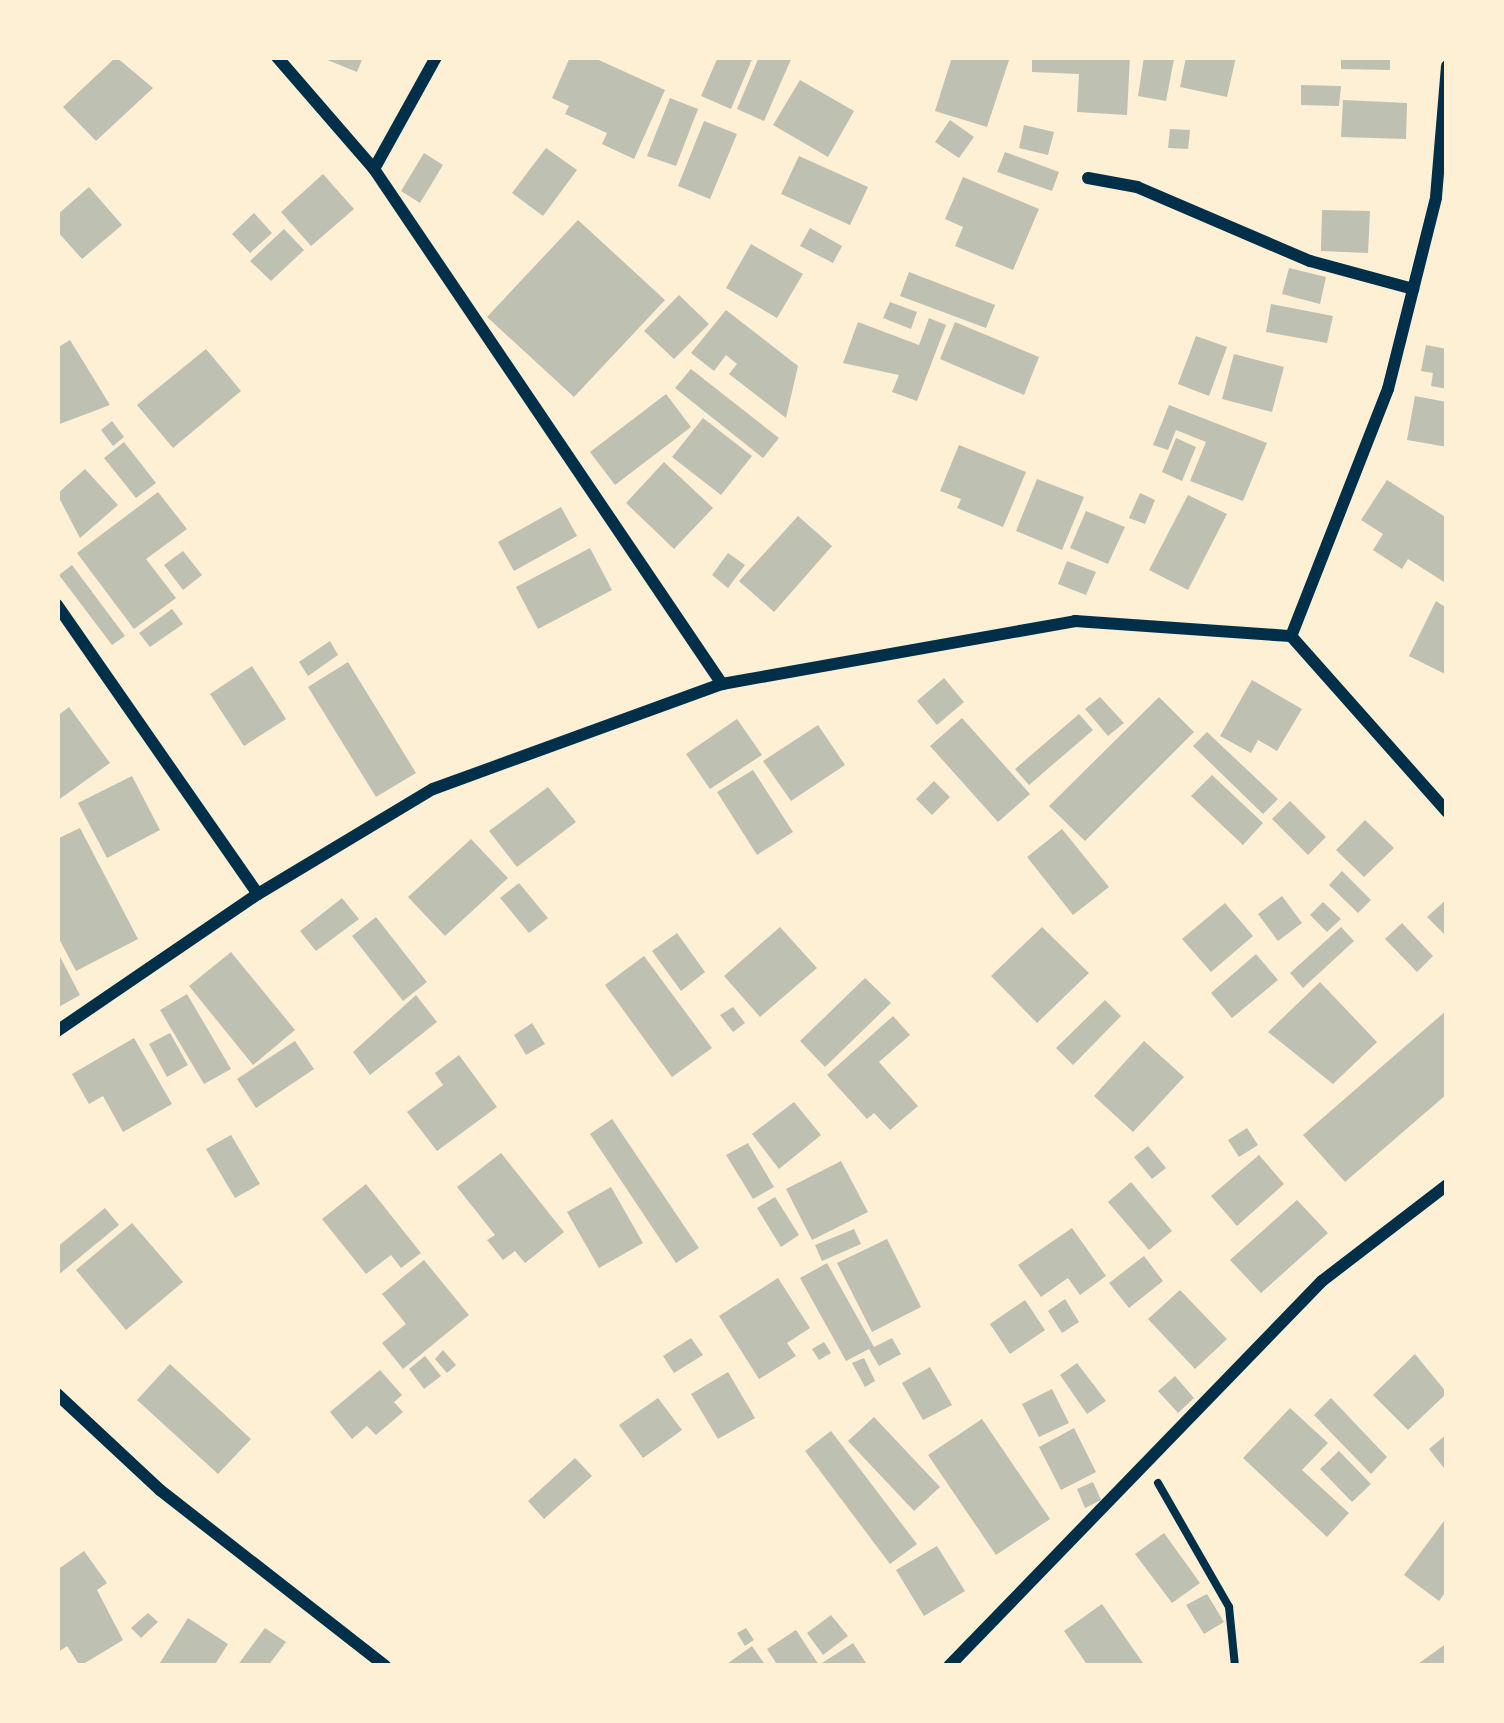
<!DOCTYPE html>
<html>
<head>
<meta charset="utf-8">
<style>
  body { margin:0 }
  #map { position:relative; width:1504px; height:1723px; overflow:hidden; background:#fdf0d5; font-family:"Roboto Serif",serif }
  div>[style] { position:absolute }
  .building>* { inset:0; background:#bec0b2 }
  .path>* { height:8px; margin:-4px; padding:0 4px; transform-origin:4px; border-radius:4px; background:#003049 }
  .minor>* { height:12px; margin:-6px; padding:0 6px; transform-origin:6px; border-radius:6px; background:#003049 }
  span { translate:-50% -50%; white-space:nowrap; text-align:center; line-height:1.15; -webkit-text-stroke:10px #fdf0d5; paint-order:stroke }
  .frame { position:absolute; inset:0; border:60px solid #fdf0d5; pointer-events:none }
</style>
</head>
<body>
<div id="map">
  <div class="building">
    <div style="clip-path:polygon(116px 57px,153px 88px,96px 141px,63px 107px)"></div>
    <div style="clip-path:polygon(320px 57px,363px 57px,357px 72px)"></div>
    <div style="clip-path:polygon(570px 57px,592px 57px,665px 90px,634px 159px,602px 144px,607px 133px,565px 114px,569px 106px,552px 98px)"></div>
    <div style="clip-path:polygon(718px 57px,753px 57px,731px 109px,701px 96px)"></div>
    <div style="clip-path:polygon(759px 57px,792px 57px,764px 121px,737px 109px)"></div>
    <div style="clip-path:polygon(952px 57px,1010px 57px,987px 127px,935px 111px)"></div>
    <div style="clip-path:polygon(1032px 57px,1130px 57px,1127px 115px,1077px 112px,1079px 74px,1032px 72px)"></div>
    <div style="clip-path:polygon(1144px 57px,1174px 59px,1166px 101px,1138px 96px)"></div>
    <div style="clip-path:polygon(1186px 57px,1236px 57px,1227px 97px,1180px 87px)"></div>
    <div style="clip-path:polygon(1341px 57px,1390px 57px,1390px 70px,1341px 69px)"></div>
    <div style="clip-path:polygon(800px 80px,854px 111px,828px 157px,773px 125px)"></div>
    <div style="clip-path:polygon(1301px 85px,1341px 86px,1339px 106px,1301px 105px)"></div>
    <div style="clip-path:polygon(670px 98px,698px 109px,676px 166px,647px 156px)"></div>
    <div style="clip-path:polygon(1343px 100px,1407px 103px,1406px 139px,1341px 137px)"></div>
    <div style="clip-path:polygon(950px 120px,974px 137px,959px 158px,935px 142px)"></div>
    <div style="clip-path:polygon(704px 121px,737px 134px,710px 199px,678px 186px)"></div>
    <div style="clip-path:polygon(1024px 125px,1054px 132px,1048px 155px,1019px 148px)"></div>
    <div style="clip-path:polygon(1170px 129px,1190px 130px,1188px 149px,1168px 148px)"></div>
    <div style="clip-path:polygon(546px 148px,577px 170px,543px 216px,512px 193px)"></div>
    <div style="clip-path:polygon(1005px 152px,1059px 172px,1052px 191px,997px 172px)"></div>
    <div style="clip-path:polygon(424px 153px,443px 165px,420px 203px,401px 191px)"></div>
    <div style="clip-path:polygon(799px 156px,868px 187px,850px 225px,781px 194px)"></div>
    <div style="clip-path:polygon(323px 174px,354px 209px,311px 246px,281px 212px)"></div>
    <div style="clip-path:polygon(963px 177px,1039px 209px,1013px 270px,955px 246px,963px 227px,945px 219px)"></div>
    <div style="clip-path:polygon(89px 187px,122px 225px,82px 259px,57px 231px,57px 215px)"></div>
    <div style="clip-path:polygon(1322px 210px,1370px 211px,1368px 253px,1321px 251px)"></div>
    <div style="clip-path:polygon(254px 213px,272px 233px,250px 253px,232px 234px)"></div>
    <div style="clip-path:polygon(578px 220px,665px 300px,574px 397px,487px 317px)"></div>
    <div style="clip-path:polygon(810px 228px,842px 246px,833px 263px,800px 246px)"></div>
    <div style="clip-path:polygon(284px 229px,304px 250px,271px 281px,250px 261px)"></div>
    <div style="clip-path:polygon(751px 244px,803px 274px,777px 318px,726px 288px)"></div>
    <div style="clip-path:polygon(1289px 268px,1326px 277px,1320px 304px,1282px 294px)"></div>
    <div style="clip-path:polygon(909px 272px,995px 305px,986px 328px,900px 296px)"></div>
    <div style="clip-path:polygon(679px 295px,709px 324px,674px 359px,644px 331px)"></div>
    <div style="clip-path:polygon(890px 302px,917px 312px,911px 329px,883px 318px)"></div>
    <div style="clip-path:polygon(1271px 304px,1333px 316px,1327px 343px,1266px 332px)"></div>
    <div style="clip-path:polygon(726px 310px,798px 366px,786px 418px,729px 374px,737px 364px,726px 355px,714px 371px,691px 353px)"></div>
    <div style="clip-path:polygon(929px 318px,946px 325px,917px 401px,892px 392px,899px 375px,843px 363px,858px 322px,919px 345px)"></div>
    <div style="clip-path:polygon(955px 322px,1039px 357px,1024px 395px,940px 359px)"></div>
    <div style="clip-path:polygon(1196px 336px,1227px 347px,1209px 396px,1178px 384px)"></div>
    <div style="clip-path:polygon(70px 340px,110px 405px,57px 425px,57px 348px)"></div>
    <div style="clip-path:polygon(1426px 345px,1447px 349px,1447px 389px,1431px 386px,1433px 373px,1421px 371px)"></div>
    <div style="clip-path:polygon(206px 349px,241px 391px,173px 448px,137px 405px)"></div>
    <div style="clip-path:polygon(1234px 354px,1284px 367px,1272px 412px,1222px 399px)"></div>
    <div style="clip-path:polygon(691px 369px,779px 438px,763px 458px,675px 388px)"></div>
    <div style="clip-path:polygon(666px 394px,691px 427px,615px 485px,590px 452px)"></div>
    <div style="clip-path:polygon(1415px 396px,1447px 402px,1447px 447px,1407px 440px)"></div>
    <div style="clip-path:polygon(1169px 405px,1267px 443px,1243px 501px,1190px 481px,1206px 442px,1176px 430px,1168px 450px,1153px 445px)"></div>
    <div style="clip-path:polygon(703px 418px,752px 456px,721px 495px,672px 457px)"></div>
    <div style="clip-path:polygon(112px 421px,124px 437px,113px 446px,101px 430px)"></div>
    <div style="clip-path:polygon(1176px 438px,1196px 447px,1182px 481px,1162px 472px)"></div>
    <div style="clip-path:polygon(124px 442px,156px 483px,136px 498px,104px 458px)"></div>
    <div style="clip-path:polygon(959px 445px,1026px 472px,1003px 527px,957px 508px,961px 499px,940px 491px)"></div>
    <div style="clip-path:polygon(664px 462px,713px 508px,674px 549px,626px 503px)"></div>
    <div style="clip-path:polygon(85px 469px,118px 505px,80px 538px,57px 494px)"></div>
    <div style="clip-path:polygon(1037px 479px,1084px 497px,1062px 550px,1016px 531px)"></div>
    <div style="clip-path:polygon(1387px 480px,1447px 518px,1444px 582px,1408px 559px,1402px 569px,1373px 550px,1383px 534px,1361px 520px)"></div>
    <div style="clip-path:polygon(158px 492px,187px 529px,146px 559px,176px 598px,134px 629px,77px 553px)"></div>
    <div style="clip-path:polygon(1140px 493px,1155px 500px,1145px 524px,1129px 518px)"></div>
    <div style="clip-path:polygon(1188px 495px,1227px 514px,1188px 590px,1149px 570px)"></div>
    <div style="clip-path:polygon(561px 507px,577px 536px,514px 571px,498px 542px)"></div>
    <div style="clip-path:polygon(1086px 511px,1125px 527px,1108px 564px,1070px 548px)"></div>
    <div style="clip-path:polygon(798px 516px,832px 546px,774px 612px,739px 581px)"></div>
    <div style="clip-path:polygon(590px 548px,612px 590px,538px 629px,516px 587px)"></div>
    <div style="clip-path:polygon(183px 551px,202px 575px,183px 590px,164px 565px)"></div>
    <div style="clip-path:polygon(728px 553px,745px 565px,728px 588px,712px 575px)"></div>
    <div style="clip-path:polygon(1067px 561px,1096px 572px,1086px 595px,1058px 584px)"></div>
    <div style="clip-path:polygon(72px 565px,125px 636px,112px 645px,59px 575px)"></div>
    <div style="clip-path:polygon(1436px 601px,1447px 608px,1447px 675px,1409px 656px)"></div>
    <div style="clip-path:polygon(172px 609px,183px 624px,150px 647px,139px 633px)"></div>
    <div style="clip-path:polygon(330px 641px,338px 655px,308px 676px,299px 662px)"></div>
    <div style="clip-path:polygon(348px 662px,416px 773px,376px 797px,308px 687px)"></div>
    <div style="clip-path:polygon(252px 666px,286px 719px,244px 746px,210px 694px)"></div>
    <div style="clip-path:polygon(944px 678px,964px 702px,937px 725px,917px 701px)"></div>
    <div style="clip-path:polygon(1252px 680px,1302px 709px,1277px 751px,1258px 740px,1251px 753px,1220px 736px)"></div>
    <div style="clip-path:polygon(1100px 697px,1124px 723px,1108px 736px,1085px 709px)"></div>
    <div style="clip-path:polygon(1159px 697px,1194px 732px,1085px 841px,1049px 806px)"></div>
    <div style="clip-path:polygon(69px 707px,110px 763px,57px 801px,57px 716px)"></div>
    <div style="clip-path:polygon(1079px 714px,1093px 730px,1029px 785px,1015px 769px)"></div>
    <div style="clip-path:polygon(962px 718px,1030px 794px,998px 822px,930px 746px)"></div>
    <div style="clip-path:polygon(737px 719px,762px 755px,710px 789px,686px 754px)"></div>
    <div style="clip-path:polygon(818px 725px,845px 765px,791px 801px,763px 761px)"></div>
    <div style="clip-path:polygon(1207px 732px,1278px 799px,1263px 814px,1193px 746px)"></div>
    <div style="clip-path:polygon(753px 770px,793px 832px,757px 855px,717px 792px)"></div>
    <div style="clip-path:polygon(1212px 775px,1263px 823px,1243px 845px,1191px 796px)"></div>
    <div style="clip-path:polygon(132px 776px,160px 830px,107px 858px,78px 803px)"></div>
    <div style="clip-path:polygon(934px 781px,950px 797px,932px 815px,916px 799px)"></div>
    <div style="clip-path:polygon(548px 787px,576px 822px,517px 867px,489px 831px)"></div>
    <div style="clip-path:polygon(1290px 801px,1326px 837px,1308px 855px,1272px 819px)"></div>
    <div style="clip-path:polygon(1365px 820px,1394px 848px,1364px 877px,1336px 850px)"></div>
    <div style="clip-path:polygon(80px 828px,138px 939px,76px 971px,57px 935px,57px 839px)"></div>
    <div style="clip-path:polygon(1062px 829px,1109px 887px,1073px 915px,1027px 857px)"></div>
    <div style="clip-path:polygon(471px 839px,508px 878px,445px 936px,408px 897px)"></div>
    <div style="clip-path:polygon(1342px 871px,1371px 900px,1358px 913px,1329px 885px)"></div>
    <div style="clip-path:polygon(519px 883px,548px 918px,529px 933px,500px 898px)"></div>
    <div style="clip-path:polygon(1282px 896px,1302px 923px,1278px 941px,1258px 914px)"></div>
    <div style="clip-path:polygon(342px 898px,359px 919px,316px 951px,300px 931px)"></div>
    <div style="clip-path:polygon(1447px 899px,1447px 937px,1427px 917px)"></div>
    <div style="clip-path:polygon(1323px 902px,1341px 919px,1327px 932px,1310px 915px)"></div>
    <div style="clip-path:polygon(1225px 903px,1253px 936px,1211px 972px,1182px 939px)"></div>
    <div style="clip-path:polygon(376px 917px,427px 982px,403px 1001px,352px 936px)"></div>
    <div style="clip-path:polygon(1402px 923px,1433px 956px,1417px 972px,1385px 939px)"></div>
    <div style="clip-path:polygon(780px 927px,817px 968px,760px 1017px,724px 976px)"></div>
    <div style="clip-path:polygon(1042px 927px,1089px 973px,1037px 1023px,991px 976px)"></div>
    <div style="clip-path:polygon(1341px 927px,1354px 941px,1303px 988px,1290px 973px)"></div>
    <div style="clip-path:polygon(677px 933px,705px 972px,681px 991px,652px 951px)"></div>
    <div style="clip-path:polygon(57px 951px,80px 995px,57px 1008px)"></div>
    <div style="clip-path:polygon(231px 952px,295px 1030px,253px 1065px,189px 986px)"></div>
    <div style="clip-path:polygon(1256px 954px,1278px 980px,1232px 1018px,1211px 993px)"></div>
    <div style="clip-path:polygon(644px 956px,712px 1048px,672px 1077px,605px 985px)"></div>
    <div style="clip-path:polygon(865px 978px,891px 1003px,825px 1067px,800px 1041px)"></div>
    <div style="clip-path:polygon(1320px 982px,1377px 1042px,1333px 1084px,1268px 1032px)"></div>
    <div style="clip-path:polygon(187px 994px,231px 1069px,204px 1084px,160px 1010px)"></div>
    <div style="clip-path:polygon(416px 995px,437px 1022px,370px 1075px,353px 1052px)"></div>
    <div style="clip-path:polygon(1105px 1000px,1121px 1016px,1073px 1065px,1056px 1048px)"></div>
    <div style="clip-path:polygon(733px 1007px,745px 1023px,733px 1032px,720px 1015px)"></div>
    <div style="clip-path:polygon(1447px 1010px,1447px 1094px,1345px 1182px,1303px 1135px)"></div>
    <div style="clip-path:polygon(893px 1016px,910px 1035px,879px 1062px,918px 1106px,890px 1130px,874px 1113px,867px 1119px,827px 1075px)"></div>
    <div style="clip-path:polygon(532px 1023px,545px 1044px,526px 1055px,514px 1035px)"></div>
    <div style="clip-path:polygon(170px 1033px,188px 1065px,167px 1077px,149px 1044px)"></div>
    <div style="clip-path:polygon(134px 1038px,172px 1104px,123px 1132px,103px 1096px,89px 1104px,72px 1074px)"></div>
    <div style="clip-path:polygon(295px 1041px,314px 1069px,256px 1108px,237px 1079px)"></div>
    <div style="clip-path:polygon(1144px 1041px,1184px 1077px,1133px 1132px,1094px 1096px)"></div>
    <div style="clip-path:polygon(459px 1055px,497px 1107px,437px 1151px,407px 1112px,443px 1085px,435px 1073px)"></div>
    <div style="clip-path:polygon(794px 1102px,821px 1135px,779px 1169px,752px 1134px)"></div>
    <div style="clip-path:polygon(612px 1119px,699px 1248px,676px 1263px,590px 1134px)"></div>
    <div style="clip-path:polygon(1247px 1128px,1258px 1145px,1239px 1157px,1228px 1140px)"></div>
    <div style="clip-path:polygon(231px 1135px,260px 1184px,235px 1198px,206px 1149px)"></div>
    <div style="clip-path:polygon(748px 1143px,774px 1187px,753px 1199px,726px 1155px)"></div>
    <div style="clip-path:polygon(1148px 1146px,1166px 1168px,1152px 1179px,1134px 1157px)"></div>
    <div style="clip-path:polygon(501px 1153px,564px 1232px,525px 1263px,515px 1251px,503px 1260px,487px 1240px,495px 1235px,457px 1187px)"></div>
    <div style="clip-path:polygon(1259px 1155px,1284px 1184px,1237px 1226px,1211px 1196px)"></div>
    <div style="clip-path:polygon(841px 1161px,868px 1212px,812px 1240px,786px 1189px)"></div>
    <div style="clip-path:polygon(1131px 1182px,1172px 1231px,1149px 1250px,1108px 1202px)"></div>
    <div style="clip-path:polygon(366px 1184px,421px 1253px,401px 1268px,391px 1255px,366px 1274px,322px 1219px)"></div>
    <div style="clip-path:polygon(611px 1187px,643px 1243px,599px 1268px,567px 1212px)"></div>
    <div style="clip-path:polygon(775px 1197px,799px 1235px,781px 1247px,757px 1208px)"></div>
    <div style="clip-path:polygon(1297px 1200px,1328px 1233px,1261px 1293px,1230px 1260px)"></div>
    <div style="clip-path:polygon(105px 1208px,119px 1225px,57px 1276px,57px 1247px)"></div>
    <div style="clip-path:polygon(132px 1223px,183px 1282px,126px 1330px,76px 1270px)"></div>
    <div style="clip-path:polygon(1072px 1228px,1106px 1276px,1080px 1295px,1068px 1278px,1041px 1297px,1018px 1265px)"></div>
    <div style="clip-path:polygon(854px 1229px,861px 1244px,822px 1261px,815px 1245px)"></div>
    <div style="clip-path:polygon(887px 1239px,921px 1307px,872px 1332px,837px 1263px)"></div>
    <div style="clip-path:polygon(1144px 1256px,1163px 1281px,1129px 1308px,1109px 1283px)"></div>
    <div style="clip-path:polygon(424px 1260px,469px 1315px,403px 1369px,382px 1343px,406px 1324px,382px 1294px)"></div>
    <div style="clip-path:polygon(827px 1263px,874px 1347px,892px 1338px,901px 1354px,879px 1366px,869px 1349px,846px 1361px,800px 1278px)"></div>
    <div style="clip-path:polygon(778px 1278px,810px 1328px,787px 1343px,796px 1356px,759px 1379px,719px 1316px)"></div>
    <div style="clip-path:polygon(1180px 1290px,1227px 1339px,1195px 1369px,1148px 1319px)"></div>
    <div style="clip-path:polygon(1065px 1299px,1079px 1322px,1062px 1333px,1048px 1311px)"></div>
    <div style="clip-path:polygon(1025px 1300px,1045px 1330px,1010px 1354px,990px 1324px)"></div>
    <div style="clip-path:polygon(691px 1338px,703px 1355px,674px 1373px,663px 1356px)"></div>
    <div style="clip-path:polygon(824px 1342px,831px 1353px,819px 1360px,812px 1349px)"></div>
    <div style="clip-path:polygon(443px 1350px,456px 1365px,447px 1373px,435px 1359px)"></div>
    <div style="clip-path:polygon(1415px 1354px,1447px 1393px,1408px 1430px,1373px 1395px)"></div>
    <div style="clip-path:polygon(425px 1356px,441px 1376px,424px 1389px,409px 1369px)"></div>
    <div style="clip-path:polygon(864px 1358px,875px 1381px,865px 1387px,852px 1363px)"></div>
    <div style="clip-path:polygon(1077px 1363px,1106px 1401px,1087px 1414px,1060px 1375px)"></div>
    <div style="clip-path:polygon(170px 1364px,251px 1439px,218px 1474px,137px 1400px)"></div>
    <div style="clip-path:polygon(930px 1367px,952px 1405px,923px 1420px,902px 1383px)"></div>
    <div style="clip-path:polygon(380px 1370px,402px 1395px,394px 1402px,403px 1412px,376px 1435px,367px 1426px,352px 1439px,330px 1412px)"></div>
    <div style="clip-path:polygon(728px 1372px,755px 1418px,718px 1439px,691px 1394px)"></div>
    <div style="clip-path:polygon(1175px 1376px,1194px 1398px,1178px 1413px,1158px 1391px)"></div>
    <div style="clip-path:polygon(1052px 1389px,1069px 1423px,1039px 1437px,1022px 1404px)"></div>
    <div style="clip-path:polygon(658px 1398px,682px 1430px,643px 1458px,619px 1425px)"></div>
    <div style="clip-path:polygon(1331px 1398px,1387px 1457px,1371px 1474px,1314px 1415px)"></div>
    <div style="clip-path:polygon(1290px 1408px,1328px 1443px,1302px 1470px,1349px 1513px,1327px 1537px,1243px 1458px)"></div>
    <div style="clip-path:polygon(874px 1417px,940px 1487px,914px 1511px,848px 1441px)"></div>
    <div style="clip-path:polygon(982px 1419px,1050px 1519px,996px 1555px,928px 1455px)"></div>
    <div style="clip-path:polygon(1074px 1428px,1096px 1472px,1061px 1490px,1039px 1447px)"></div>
    <div style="clip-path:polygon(831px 1431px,917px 1544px,890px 1564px,805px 1451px)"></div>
    <div style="clip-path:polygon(1447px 1434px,1447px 1472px,1429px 1449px)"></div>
    <div style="clip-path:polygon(1339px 1451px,1371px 1484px,1352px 1502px,1320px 1469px)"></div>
    <div style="clip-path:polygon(575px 1458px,592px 1476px,544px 1519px,528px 1501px)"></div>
    <div style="clip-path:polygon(1093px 1482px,1101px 1500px,1085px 1508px,1077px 1489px)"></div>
    <div style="clip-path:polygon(1447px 1517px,1447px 1590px,1439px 1601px,1404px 1575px)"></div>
    <div style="clip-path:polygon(1164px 1533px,1200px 1583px,1172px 1603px,1135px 1554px)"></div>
    <div style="clip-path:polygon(937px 1546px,965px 1591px,924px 1616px,896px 1570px)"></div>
    <div style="clip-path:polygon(84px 1551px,107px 1583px,97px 1590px,123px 1640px,80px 1666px,67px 1646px,57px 1653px,57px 1570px)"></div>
    <div style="clip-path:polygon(1207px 1594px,1224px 1622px,1204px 1634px,1186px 1605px)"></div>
    <div style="clip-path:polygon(1102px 1604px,1145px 1666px,1088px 1666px,1064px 1631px)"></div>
    <div style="clip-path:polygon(148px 1613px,158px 1622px,141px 1638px,131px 1628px)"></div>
    <div style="clip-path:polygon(831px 1615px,848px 1636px,823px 1655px,807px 1633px)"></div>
    <div style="clip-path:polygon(188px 1618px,228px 1644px,214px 1666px,158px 1666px)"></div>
    <div style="clip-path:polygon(265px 1628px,286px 1642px,268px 1666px,237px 1666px)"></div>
    <div style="clip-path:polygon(746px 1628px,754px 1640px,745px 1646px,737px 1633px)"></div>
    <div style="clip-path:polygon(796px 1630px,819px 1665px,853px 1643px,868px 1666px,778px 1666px,767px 1649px)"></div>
    <div style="clip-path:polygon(1447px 1643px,1447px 1666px,1415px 1666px)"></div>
    <div style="clip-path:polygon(752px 1646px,766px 1666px,724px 1666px)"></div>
  </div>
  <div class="path">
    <div style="left:1158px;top:1483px;width:143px;rotate:60.2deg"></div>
    <div style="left:1229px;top:1607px;width:59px;rotate:84.2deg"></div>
  </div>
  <div class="minor">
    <div style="left:277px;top:57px;width:148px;rotate:49.1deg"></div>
    <div style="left:374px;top:169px;width:622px;rotate:55.95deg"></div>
    <div style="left:1447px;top:66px;width:132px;rotate:94.8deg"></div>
    <div style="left:1436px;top:198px;width:197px;rotate:104.1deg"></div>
    <div style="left:1388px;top:389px;width:265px;rotate:111.4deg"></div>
    <div style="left:1291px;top:636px;width:235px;rotate:48.4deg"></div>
    <div style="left:374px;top:169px;width:128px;rotate:-61deg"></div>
    <div style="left:1088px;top:178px;width:50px;rotate:10.4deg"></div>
    <div style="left:1137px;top:187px;width:188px;rotate:23.2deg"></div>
    <div style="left:1310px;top:261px;width:107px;rotate:15.2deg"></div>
    <div style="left:57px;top:605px;width:352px;rotate:55.2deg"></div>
    <div style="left:57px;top:1031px;width:243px;rotate:-34.3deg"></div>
    <div style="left:258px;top:894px;width:204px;rotate:-31deg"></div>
    <div style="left:433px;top:789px;width:307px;rotate:-20deg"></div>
    <div style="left:722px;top:684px;width:359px;rotate:-10.1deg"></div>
    <div style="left:1075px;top:621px;width:217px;rotate:4deg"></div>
    <div style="left:57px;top:1394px;width:141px;rotate:43deg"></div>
    <div style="left:160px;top:1490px;width:286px;rotate:38deg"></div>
    <div style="left:949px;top:1666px;width:536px;rotate:-45.91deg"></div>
    <div style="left:1322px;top:1281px;width:158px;rotate:-37.5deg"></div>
  </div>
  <div class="frame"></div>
</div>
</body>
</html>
